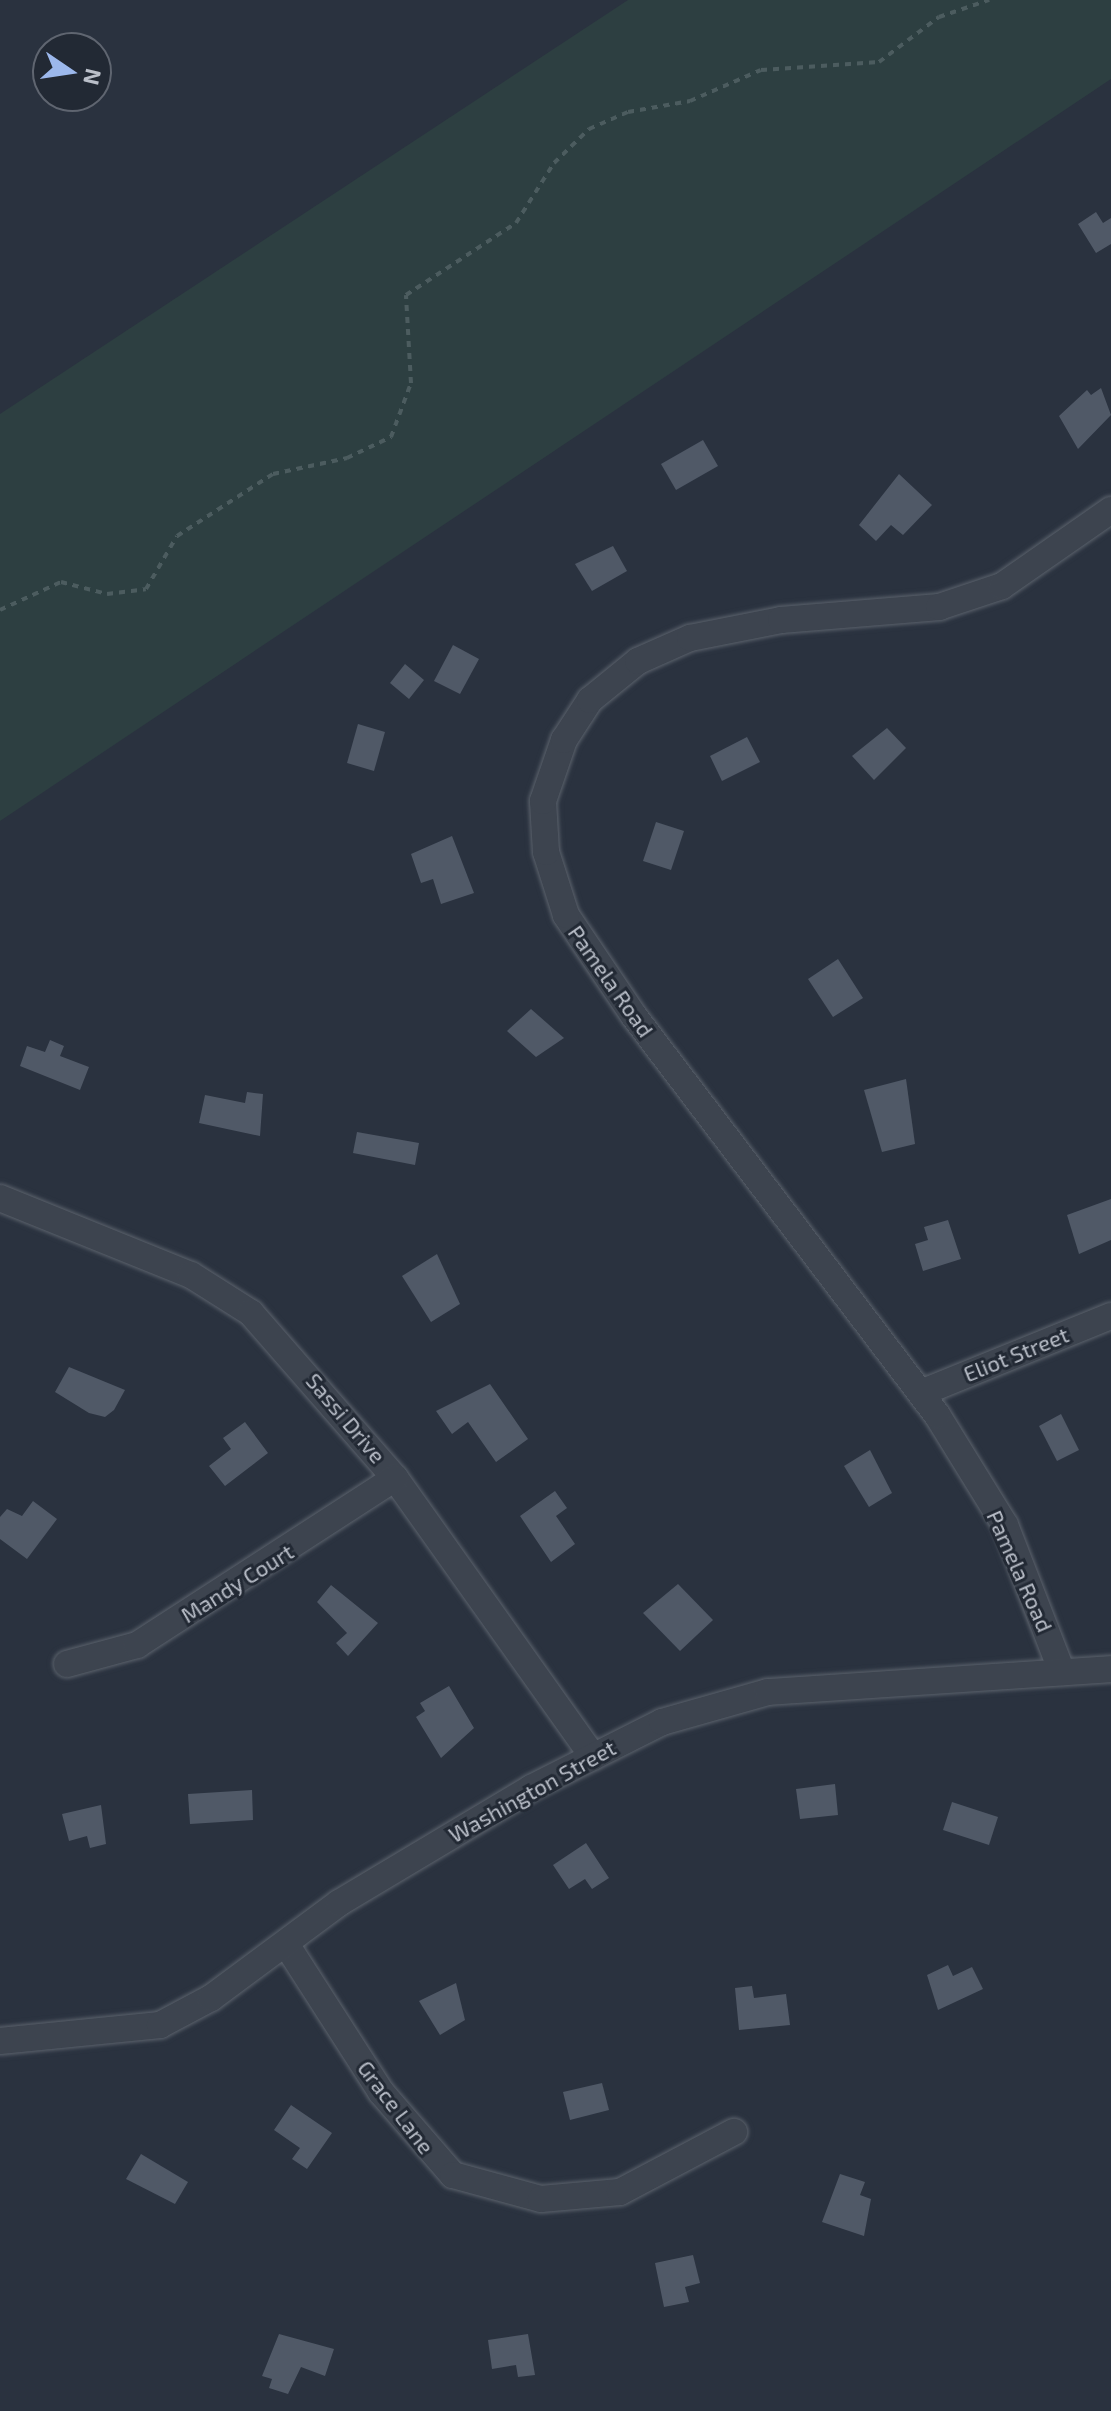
<!DOCTYPE html>
<html>
<head>
<meta charset="utf-8">
<style>
  body { margin:0 }
  #map { position:relative; width:1111px; height:2411px; overflow:hidden; background:#2a323f; font-family:"Exo 2",sans-serif }
  div>[style] { position:absolute }
  .green>* { inset:0; background:#2d3f41 }
  .building>* { inset:0; background:#505967 }
  .path>* { height:4px; margin-top:-2px; transform-origin:0; background:repeating-linear-gradient(90deg,#4c5c5f 0 6px,transparent 0 12px) }
  .roads { filter:drop-shadow(0 0 2px #5b626c) drop-shadow(0 0 2px #5b626c) }
  .minor>* { height:26px; margin:-13px; padding:0 13px; transform-origin:13px; border-radius:13px; background:#3d444f }
  span { translate:-50% -50%; white-space:nowrap; text-align:center; line-height:1.15; -webkit-text-stroke:6px #222934; paint-order:stroke }
  .street-label { font-size:22px; color:#babfc9 }
  .north { position:absolute; left:32px; top:32px; width:80px; height:80px; box-sizing:border-box; background:#222934; border:2px solid #5f6570; border-radius:50%; rotate:103deg; font-size:22px; font-weight:700; line-height:32px; text-align:center; color:#babfc9 }
  .north::after { content:''; display:block; margin:auto; width:28px; height:36px; background:#9cb8ec; clip-path:polygon(50% 0,100% 100%,50% 72%,0 100%) }
</style>
</head>
<body>
<div id="map">
  <div class="green">
    <div style="clip-path:polygon(628px 0,1111px 0,1111px 79px,0 821px,0 414px)"></div>
  </div>
  <div class="building">
    <div style="clip-path:polygon(1096px 212px,1103px 223px,1111px 218px,1111px 244px,1096px 253px,1078px 224px)"></div>
    <div style="clip-path:polygon(1101px 388px,1111px 415px,1078px 449px,1059px 416px,1087px 390px,1091px 395px)"></div>
    <div style="clip-path:polygon(703px 440px,718px 466px,676px 490px,661px 464px)"></div>
    <div style="clip-path:polygon(899px 474px,932px 505px,903px 535px,891px 525px,876px 541px,859px 525px)"></div>
    <div style="clip-path:polygon(613px 546px,627px 571px,592px 591px,575px 564px)"></div>
    <div style="clip-path:polygon(453px 645px,479px 659px,460px 694px,434px 681px)"></div>
    <div style="clip-path:polygon(405px 664px,424px 680px,409px 699px,390px 683px)"></div>
    <div style="clip-path:polygon(358px 724px,385px 732px,374px 771px,347px 763px)"></div>
    <div style="clip-path:polygon(887px 728px,906px 748px,874px 780px,852px 756px)"></div>
    <div style="clip-path:polygon(747px 737px,760px 762px,722px 781px,710px 756px)"></div>
    <div style="clip-path:polygon(656px 822px,684px 831px,671px 870px,643px 861px)"></div>
    <div style="clip-path:polygon(452px 836px,474px 893px,441px 904px,433px 879px,421px 883px,411px 854px)"></div>
    <div style="clip-path:polygon(838px 959px,863px 998px,833px 1017px,808px 979px)"></div>
    <div style="clip-path:polygon(531px 1009px,564px 1038px,536px 1057px,507px 1031px)"></div>
    <div style="clip-path:polygon(50px 1040px,64px 1046px,60px 1056px,89px 1067px,80px 1090px,20px 1066px,27px 1046px,45px 1052px)"></div>
    <div style="clip-path:polygon(906px 1079px,915px 1144px,882px 1152px,864px 1090px)"></div>
    <div style="clip-path:polygon(247px 1092px,263px 1094px,260px 1136px,199px 1123px,205px 1095px,245px 1103px)"></div>
    <div style="clip-path:polygon(357px 1132px,419px 1143px,415px 1165px,353px 1153px)"></div>
    <div style="clip-path:polygon(1111px 1199px,1111px 1240px,1079px 1254px,1067px 1215px)"></div>
    <div style="clip-path:polygon(948px 1220px,961px 1259px,923px 1271px,915px 1244px,928px 1240px,924px 1227px)"></div>
    <div style="clip-path:polygon(437px 1254px,460px 1304px,431px 1322px,402px 1276px)"></div>
    <div style="clip-path:polygon(69px 1367px,125px 1390px,114px 1410px,105px 1417px,89px 1413px,55px 1392px)"></div>
    <div style="clip-path:polygon(490px 1384px,528px 1439px,496px 1462px,468px 1422px,452px 1434px,436px 1411px)"></div>
    <div style="clip-path:polygon(1061px 1414px,1079px 1450px,1057px 1461px,1039px 1426px)"></div>
    <div style="clip-path:polygon(245px 1422px,268px 1453px,225px 1486px,209px 1466px,231px 1449px,223px 1438px)"></div>
    <div style="clip-path:polygon(870px 1450px,892px 1493px,869px 1507px,844px 1466px)"></div>
    <div style="clip-path:polygon(555px 1491px,567px 1508px,556px 1516px,575px 1544px,551px 1562px,520px 1516px)"></div>
    <div style="clip-path:polygon(33px 1501px,57px 1519px,27px 1559px,0 1539px,0 1517px,7px 1509px,22px 1516px)"></div>
    <div style="clip-path:polygon(678px 1584px,713px 1620px,680px 1651px,643px 1613px)"></div>
    <div style="clip-path:polygon(331px 1585px,378px 1623px,348px 1656px,336px 1643px,347px 1633px,317px 1602px)"></div>
    <div style="clip-path:polygon(449px 1686px,474px 1728px,441px 1758px,416px 1717px,425px 1711px,420px 1703px)"></div>
    <div style="clip-path:polygon(835px 1784px,838px 1815px,800px 1819px,796px 1789px)"></div>
    <div style="clip-path:polygon(252px 1790px,253px 1820px,190px 1824px,188px 1794px)"></div>
    <div style="clip-path:polygon(952px 1802px,998px 1817px,989px 1845px,943px 1830px)"></div>
    <div style="clip-path:polygon(101px 1805px,106px 1844px,90px 1848px,87px 1836px,69px 1841px,62px 1814px)"></div>
    <div style="clip-path:polygon(586px 1843px,609px 1878px,592px 1889px,585px 1879px,569px 1889px,553px 1865px)"></div>
    <div style="clip-path:polygon(948px 1965px,953px 1976px,972px 1967px,983px 1989px,938px 2010px,927px 1975px)"></div>
    <div style="clip-path:polygon(456px 1983px,465px 2020px,440px 2035px,419px 2001px)"></div>
    <div style="clip-path:polygon(752px 1986px,754px 1998px,786px 1994px,790px 2025px,739px 2030px,735px 1988px)"></div>
    <div style="clip-path:polygon(602px 2083px,609px 2110px,570px 2120px,563px 2092px)"></div>
    <div style="clip-path:polygon(291px 2105px,332px 2133px,307px 2169px,292px 2159px,300px 2148px,274px 2130px)"></div>
    <div style="clip-path:polygon(141px 2154px,188px 2182px,175px 2204px,126px 2179px)"></div>
    <div style="clip-path:polygon(840px 2174px,865px 2182px,860px 2195px,871px 2199px,864px 2236px,822px 2222px)"></div>
    <div style="clip-path:polygon(693px 2255px,700px 2283px,685px 2287px,689px 2302px,664px 2307px,655px 2263px)"></div>
    <div style="clip-path:polygon(279px 2334px,334px 2349px,325px 2376px,301px 2367px,288px 2394px,269px 2388px,272px 2379px,262px 2376px)"></div>
    <div style="clip-path:polygon(528px 2334px,535px 2375px,518px 2377px,516px 2365px,492px 2369px,488px 2340px)"></div>
  </div>
  <div class="path">
    <div style="left:0;top:610px;width:67px;rotate:-24.7deg"></div>
    <div style="left:61px;top:582px;width:48px;rotate:14.6deg"></div>
    <div style="left:107px;top:594px;width:39px;rotate:-7deg"></div>
    <div style="left:146px;top:589px;width:61px;rotate:-59.7deg"></div>
    <div style="left:177px;top:536px;width:114px;rotate:-32.9deg"></div>
    <div style="left:273px;top:474px;width:76px;rotate:-12.2deg"></div>
    <div style="left:347px;top:458px;width:49px;rotate:-25.5deg"></div>
    <div style="left:391px;top:437px;width:58px;rotate:-69.7deg"></div>
    <div style="left:411px;top:383px;width:88px;rotate:-93.3deg"></div>
    <div style="left:406px;top:295px;width:131px;rotate:-33.2deg"></div>
    <div style="left:516px;top:223px;width:71px;rotate:-57.7deg"></div>
    <div style="left:554px;top:163px;width:49px;rotate:-44.2deg"></div>
    <div style="left:589px;top:129px;width:43px;rotate:-23.6deg"></div>
    <div style="left:628px;top:112px;width:63px;rotate:-10.1deg"></div>
    <div style="left:690px;top:101px;width:77px;rotate:-23.6deg"></div>
    <div style="left:761px;top:70px;width:118px;rotate:-3.9deg"></div>
    <div style="left:879px;top:62px;width:75px;rotate:-36.9deg"></div>
    <div style="left:939px;top:17px;width:53px;rotate:-18.8deg"></div>
  </div>
  <div class="roads">
    <div class="minor">
      <div style="left:0;top:1198px;width:206px;rotate:22deg"></div>
      <div style="left:191px;top:1275px;width:71px;rotate:32.3deg"></div>
      <div style="left:251px;top:1313px;width:219px;rotate:48.9deg"></div>
      <div style="left:395px;top:1478px;width:342px;rotate:54.6deg"></div>
      <div style="left:921px;top:1393px;width:205px;rotate:-22.1deg"></div>
      <div style="left:67px;top:1664px;width:73px;rotate:-15.2deg"></div>
      <div style="left:137px;top:1645px;width:307px;rotate:-32.9deg"></div>
      <div style="left:1062px;top:1672px;width:158px;rotate:-111.2deg"></div>
      <div style="left:1005px;top:1525px;width:129px;rotate:-121.7deg"></div>
      <div style="left:937px;top:1415px;width:501px;rotate:-127.21deg"></div>
      <div style="left:634px;top:1016px;width:122px;rotate:-124deg"></div>
      <div style="left:566px;top:915px;width:66px;rotate:-107.6deg"></div>
      <div style="left:546px;top:852px;width:51px;rotate:-93.4deg"></div>
      <div style="left:543px;top:801px;width:65px;rotate:-71deg"></div>
      <div style="left:564px;top:740px;width:48px;rotate:-57deg"></div>
      <div style="left:590px;top:700px;width:62px;rotate:-39.1deg"></div>
      <div style="left:638px;top:661px;width:57px;rotate:-23.9deg"></div>
      <div style="left:690px;top:638px;width:93px;rotate:-11.2deg"></div>
      <div style="left:781px;top:620px;width:159px;rotate:-4.7deg"></div>
      <div style="left:939px;top:607px;width:66px;rotate:-18.4deg"></div>
      <div style="left:1002px;top:586px;width:133px;rotate:-34.9deg"></div>
      <div style="left:286px;top:1944px;width:176px;rotate:57.3deg"></div>
      <div style="left:381px;top:2092px;width:110px;rotate:49.1deg"></div>
      <div style="left:453px;top:2175px;width:91px;rotate:15.3deg"></div>
      <div style="left:541px;top:2199px;width:79px;rotate:-5.1deg"></div>
      <div style="left:620px;top:2192px;width:129px;rotate:-27.8deg"></div>
      <div style="left:0;top:2041px;width:161px;rotate:-5.7deg"></div>
      <div style="left:160px;top:2025px;width:58px;rotate:-27.9deg"></div>
      <div style="left:211px;top:1998px;width:159px;rotate:-36.6deg"></div>
      <div style="left:339px;top:1903px;width:224px;rotate:-30.9deg"></div>
      <div style="left:531px;top:1788px;width:147px;rotate:-26.7deg"></div>
      <div style="left:662px;top:1722px;width:110px;rotate:-15.8deg"></div>
      <div style="left:768px;top:1692px;width:344px;rotate:-3.8deg"></div>
    </div>
  </div>
  <div class="street-label">
    <span style="left:611px;top:981px;rotate:55deg">Pamela Road</span>
    <span style="left:1016px;top:1354px;rotate:-22deg">Eliot Street</span>
    <span style="left:346px;top:1418px;rotate:50deg">Sassi Drive</span>
    <span style="left:1020px;top:1571px;rotate:66deg">Pamela Road</span>
    <span style="left:237px;top:1583px;rotate:-32deg">Mandy Court</span>
    <span style="left:532px;top:1791px;rotate:-29deg">Washington Street</span>
    <span style="left:396px;top:2107px;rotate:53deg">Grace Lane</span>
  </div>
  <div class="north">N</div>
</div>
</body>
</html>
